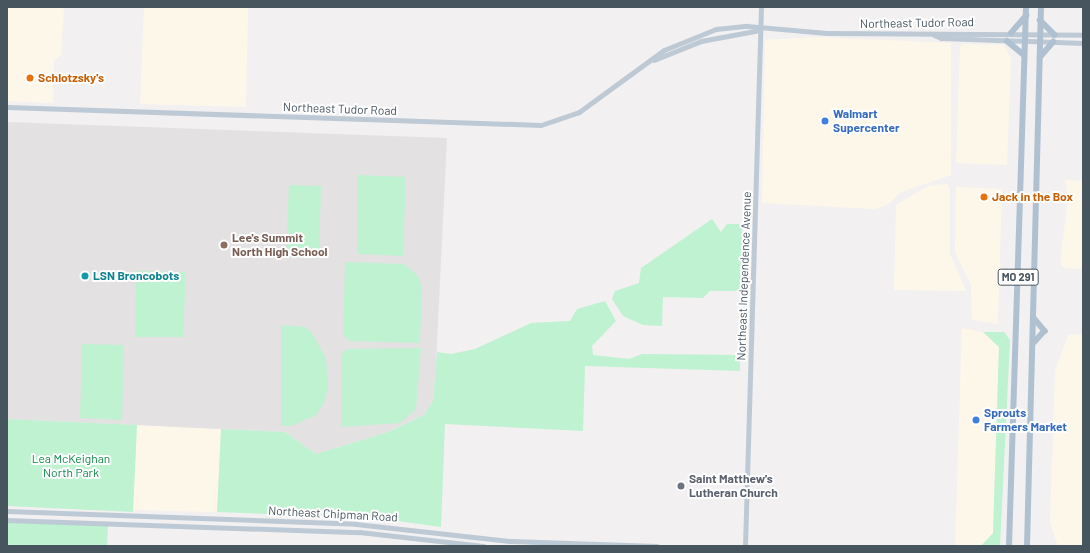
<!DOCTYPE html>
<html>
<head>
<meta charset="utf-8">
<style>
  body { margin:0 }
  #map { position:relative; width:1090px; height:553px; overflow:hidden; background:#f3f0f1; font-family:Barlow,sans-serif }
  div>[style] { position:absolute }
  .commercial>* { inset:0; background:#fdf7ea }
  .education>* { inset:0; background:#e4e1e3 }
  .green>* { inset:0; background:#bef2d0 }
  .secondary>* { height:5px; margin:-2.5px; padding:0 2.5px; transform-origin:2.5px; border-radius:2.5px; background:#bdcad5 }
  .primary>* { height:5.5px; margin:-2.75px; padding:0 2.75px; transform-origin:2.75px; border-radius:2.75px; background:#afc1d1 }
  .dots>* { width:11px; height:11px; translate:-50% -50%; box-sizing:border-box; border:2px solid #fff; border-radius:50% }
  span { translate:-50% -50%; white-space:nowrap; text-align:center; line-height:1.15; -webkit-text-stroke:4px #fff; paint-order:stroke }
  .shield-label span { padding:1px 3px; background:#fff; border:1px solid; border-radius:3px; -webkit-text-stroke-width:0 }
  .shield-label { font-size:11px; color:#47555f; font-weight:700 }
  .street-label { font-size:12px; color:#47555f }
  .food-label { font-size:12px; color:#c56008; font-weight:700 }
  .left { translate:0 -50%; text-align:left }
  .shop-label { font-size:12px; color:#366cbe; font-weight:700 }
  .education-label { font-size:12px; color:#785e54; font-weight:700 }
  .culture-label { font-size:12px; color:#0d838f; font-weight:700 }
  .park-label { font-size:12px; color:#128649 }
  .worship-label { font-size:12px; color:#5b616d; font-weight:700 }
  .frame { position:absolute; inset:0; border:8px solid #47555f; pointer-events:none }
</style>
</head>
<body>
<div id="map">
  <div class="commercial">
    <div style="clip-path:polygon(7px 7px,64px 7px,61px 55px,54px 60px,53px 103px,7px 101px)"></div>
    <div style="clip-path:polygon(144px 7px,248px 7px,246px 107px,140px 104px)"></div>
    <div style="clip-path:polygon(818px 37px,951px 43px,951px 175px,901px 192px,887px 205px,875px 209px,762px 203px,765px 40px)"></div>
    <div style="clip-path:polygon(964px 44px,1003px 45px,1011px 58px,1007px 165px,956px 163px,960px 47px)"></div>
    <div style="clip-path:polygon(1065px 180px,1083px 181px,1083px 269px,1064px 268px,1060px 264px,1068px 198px)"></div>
    <div style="clip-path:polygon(947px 184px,950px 189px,950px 254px,966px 291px,894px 290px,896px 205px,928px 186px)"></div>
    <div style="clip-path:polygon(956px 187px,1002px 189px,998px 324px,972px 320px,971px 285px,955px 252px)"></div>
    <div style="clip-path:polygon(962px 328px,983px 332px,999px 347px,993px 534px,981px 546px,955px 546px)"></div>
    <div style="clip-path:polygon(1083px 334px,1083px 546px,1058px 546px,1050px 523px,1055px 371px,1068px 335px)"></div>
    <div style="clip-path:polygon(137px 425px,221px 429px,217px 512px,133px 510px)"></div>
  </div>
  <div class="education">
    <div style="clip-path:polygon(7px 122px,447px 138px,436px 364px,433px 401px,424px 415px,388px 432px,316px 454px,285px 432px,7px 419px)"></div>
  </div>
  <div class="green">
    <div style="clip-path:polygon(358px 175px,406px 177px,403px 256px,357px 254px)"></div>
    <div style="clip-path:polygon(289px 185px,321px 186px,319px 258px,286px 257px)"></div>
    <div style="clip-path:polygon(712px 219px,721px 232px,727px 224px,742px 224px,742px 291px,710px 291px,703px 298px,663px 297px,662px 326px,643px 325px,623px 316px,612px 299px,615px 291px,639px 283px,641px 268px)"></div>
    <div style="clip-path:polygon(345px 262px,404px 264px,418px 276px,422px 288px,420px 343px,350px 341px,343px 335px)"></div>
    <div style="clip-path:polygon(136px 271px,186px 272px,183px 337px,135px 337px)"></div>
    <div style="clip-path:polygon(605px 301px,616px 321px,592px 346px,593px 355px,629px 359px,642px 354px,740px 355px,740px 371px,585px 366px,583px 431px,445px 424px,441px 527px,376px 518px,217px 512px,221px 429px,285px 432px,316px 454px,388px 432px,424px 415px,433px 401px,437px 352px,451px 354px,475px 349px,531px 323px,570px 321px,577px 309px)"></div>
    <div style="clip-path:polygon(281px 325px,305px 327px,311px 332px,326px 358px,328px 387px,324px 403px,316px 415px,291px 426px,281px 426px)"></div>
    <div style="clip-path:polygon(983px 332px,1004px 332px,1010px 340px,1000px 546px,981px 546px,993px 533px,999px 347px)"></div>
    <div style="clip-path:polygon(82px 344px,124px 345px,122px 420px,80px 418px)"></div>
    <div style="clip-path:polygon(421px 348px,416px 409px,400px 423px,341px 427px,341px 355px,346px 349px)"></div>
    <div style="clip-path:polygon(7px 419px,137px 425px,133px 512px,7px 506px)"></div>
    <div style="clip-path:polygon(7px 522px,108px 526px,107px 546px,7px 546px)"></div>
  </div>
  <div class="secondary">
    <div style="left:934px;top:35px;width:8px;rotate:23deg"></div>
    <div style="left:941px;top:38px;width:142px;rotate:2deg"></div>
    <div style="left:654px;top:60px;width:51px;rotate:-22deg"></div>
    <div style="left:701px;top:41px;width:60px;rotate:-10.6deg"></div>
    <div style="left:7px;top:107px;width:534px;rotate:1.93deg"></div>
    <div style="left:541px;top:125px;width:40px;rotate:-18.9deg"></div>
    <div style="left:579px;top:112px;width:105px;rotate:-36.1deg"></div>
    <div style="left:664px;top:50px;width:56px;rotate:-22deg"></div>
    <div style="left:716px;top:29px;width:31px;rotate:-6deg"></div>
    <div style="left:747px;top:26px;width:80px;rotate:5deg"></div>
    <div style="left:827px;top:33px;width:256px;rotate:0.4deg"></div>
    <div style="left:7px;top:511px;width:349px;rotate:2.1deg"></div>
    <div style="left:356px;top:524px;width:156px;rotate:6.3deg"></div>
    <div style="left:511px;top:541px;width:146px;rotate:2deg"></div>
    <div style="left:7px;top:520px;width:352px;rotate:2deg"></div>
    <div style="left:359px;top:532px;width:125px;rotate:6.4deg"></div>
    <div style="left:745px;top:546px;width:539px;rotate:-88.3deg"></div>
  </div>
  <div class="primary">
    <div style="left:1040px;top:20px;width:21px;rotate:45deg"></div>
    <div style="left:1011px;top:33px;width:23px;rotate:-49deg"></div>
    <div style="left:1007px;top:41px;width:22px;rotate:39deg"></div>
    <div style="left:1040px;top:57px;width:20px;rotate:-49deg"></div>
    <div style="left:1034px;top:318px;width:17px;rotate:50deg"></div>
    <div style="left:1045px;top:331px;width:15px;rotate:132deg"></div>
    <div style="left:1009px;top:546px;width:539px;rotate:-88.19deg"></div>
    <div style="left:1027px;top:546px;width:539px;rotate:-88.51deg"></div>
  </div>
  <div class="dots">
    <div style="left:30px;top:78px;background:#e8710a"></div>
    <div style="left:825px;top:121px;background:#3f7fe0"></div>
    <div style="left:984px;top:197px;background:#e8710a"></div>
    <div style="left:224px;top:245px;background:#8d6e63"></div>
    <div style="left:85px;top:276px;background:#0f9aa8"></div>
    <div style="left:976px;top:420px;background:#3f7fe0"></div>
    <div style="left:681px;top:486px;background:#6b7280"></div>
  </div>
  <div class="shield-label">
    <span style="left:1018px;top:277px">MO 291</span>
  </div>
  <div class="street-label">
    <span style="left:917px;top:23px;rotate:-1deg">Northeast Tudor Road</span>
    <span style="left:340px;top:109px;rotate:2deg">Northeast Tudor Road</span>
    <span style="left:744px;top:276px;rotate:-88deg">Northeast Independence Avenue</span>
    <span style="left:333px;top:514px;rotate:3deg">Northeast Chipman Road</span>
  </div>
  <div class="food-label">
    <span class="left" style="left:38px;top:78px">Schlotzsky's</span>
    <span class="left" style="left:992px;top:197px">Jack in the Box</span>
  </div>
  <div class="shop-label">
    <span class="left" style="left:833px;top:121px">Walmart<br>Supercenter</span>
    <span class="left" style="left:984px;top:420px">Sprouts<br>Farmers Market</span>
  </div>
  <div class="education-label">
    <span class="left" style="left:232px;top:245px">Lee's Summit<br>North High School</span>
  </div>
  <div class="culture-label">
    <span class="left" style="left:93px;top:276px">LSN Broncobots</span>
  </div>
  <div class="park-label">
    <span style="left:71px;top:466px">Lea McKeighan<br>North Park</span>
  </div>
  <div class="worship-label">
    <span class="left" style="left:689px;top:486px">Saint Matthew's<br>Lutheran Church</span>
  </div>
  <div class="frame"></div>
</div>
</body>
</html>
